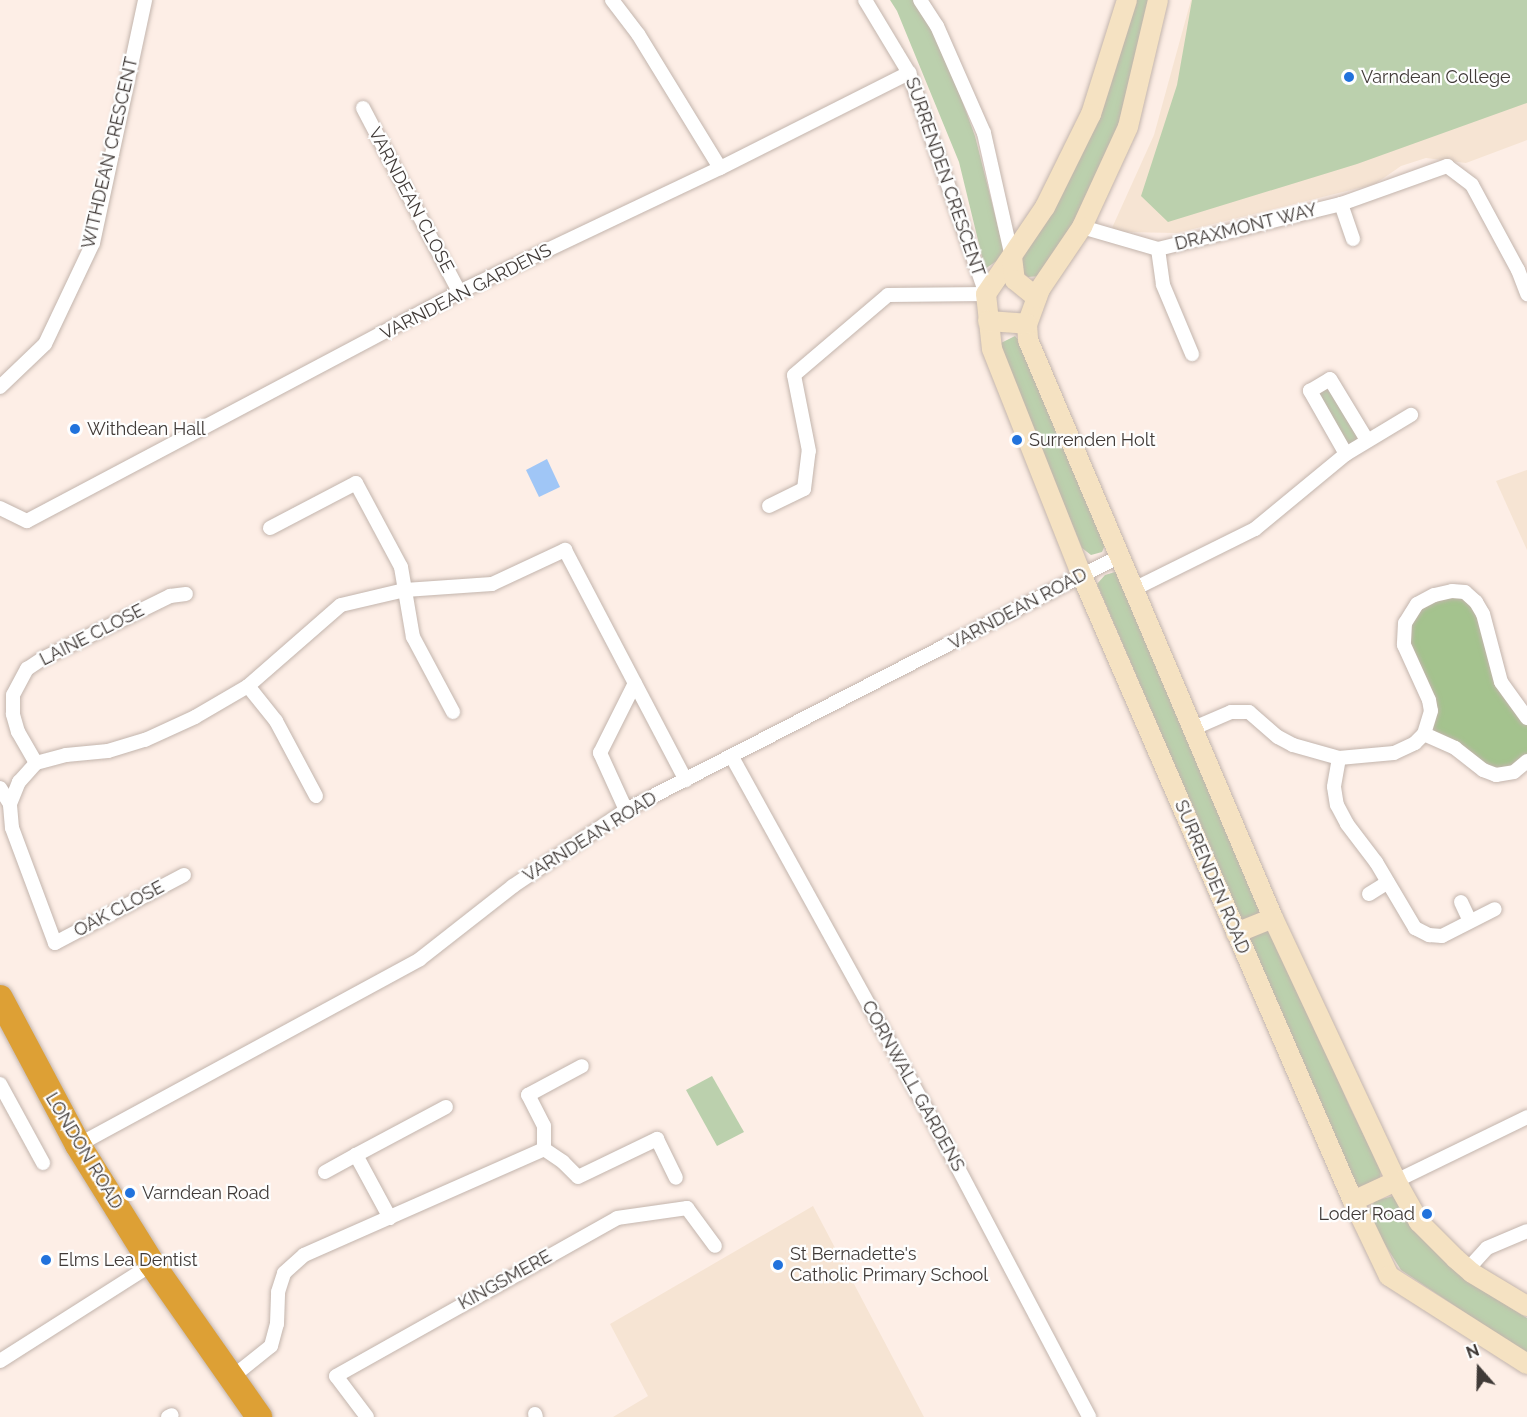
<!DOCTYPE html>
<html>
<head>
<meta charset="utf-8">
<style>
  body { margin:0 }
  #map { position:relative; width:1527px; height:1417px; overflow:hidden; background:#fdeee6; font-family:Raleway,sans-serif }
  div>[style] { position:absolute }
  .education>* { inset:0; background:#f6e4d3 }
  .green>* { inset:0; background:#bbd0ad }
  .forest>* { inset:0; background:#a4c38e }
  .water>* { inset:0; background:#a0c6f6 }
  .roads { filter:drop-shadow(0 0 2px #c3b5ad) drop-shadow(0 0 2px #c3b5ad) }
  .street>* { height:14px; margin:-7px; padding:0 7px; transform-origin:7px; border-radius:7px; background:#fff }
  .secondary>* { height:20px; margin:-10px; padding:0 10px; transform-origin:10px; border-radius:10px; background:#f5e2c2 }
  .highway>* { height:26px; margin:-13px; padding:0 13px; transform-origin:13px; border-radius:13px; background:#dda035 }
  .dots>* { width:16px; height:16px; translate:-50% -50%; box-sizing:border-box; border:3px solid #fefefe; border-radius:50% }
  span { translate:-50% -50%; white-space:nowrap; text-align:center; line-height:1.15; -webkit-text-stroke:4.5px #fefefe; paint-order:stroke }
  .poi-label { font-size:18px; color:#403a37 }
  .left { translate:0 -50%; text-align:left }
  .right { translate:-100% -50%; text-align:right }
  .street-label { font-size:18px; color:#403a37 }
  .north { position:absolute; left:1449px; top:1339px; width:60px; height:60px; -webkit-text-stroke:4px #fefefe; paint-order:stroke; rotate:340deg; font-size:16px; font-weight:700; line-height:24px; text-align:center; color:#403a37 }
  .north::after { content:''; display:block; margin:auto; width:21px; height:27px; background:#403a37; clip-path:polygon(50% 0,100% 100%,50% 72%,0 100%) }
</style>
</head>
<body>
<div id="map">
  <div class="education">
    <div style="clip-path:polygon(1191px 0,1527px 0,1527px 140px,1466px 163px,1426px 158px,1401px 166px,1375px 184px,1177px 233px,1122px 232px,1112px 228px,1154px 135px)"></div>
    <div style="clip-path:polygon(1527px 470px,1527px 550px,1496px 481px)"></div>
    <div style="clip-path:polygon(813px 1206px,924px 1417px,613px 1417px,648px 1396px,610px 1324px)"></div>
  </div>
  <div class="green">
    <div style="clip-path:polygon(890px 0,918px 0,935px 27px,975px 136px,1005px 255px,985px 269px,959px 162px,897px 11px)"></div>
    <div style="clip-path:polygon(1132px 0,1152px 0,1119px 128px,1070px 229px,1040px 276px,1028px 277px,1022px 273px,1018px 263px)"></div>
    <div style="clip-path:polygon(1192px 0,1527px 0,1527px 103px,1357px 164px,1168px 222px,1141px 196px,1177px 85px)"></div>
    <div style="clip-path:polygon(1015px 336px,1022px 344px,1106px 543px,1102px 552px,1091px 555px,1082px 548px,1002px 354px,1001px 343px)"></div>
    <div style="clip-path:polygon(1330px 379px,1367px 440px,1346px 454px,1310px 391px)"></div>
    <div style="clip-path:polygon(1115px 572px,1122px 575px,1349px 1105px,1381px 1170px,1380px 1179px,1365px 1189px,1358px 1187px,1353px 1181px,1097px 584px,1105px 575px)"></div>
    <div style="clip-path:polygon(712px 1076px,744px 1132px,717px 1146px,686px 1090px)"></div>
    <div style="clip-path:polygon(1393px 1196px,1415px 1231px,1503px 1303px,1527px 1318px,1527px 1354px,1401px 1270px,1372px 1224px,1369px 1210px,1375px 1201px)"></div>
  </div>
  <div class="forest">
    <div style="clip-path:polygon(1443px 592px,1476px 602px,1492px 656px,1527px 718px,1527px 761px,1505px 774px,1424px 734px,1431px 711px,1412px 667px,1408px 616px)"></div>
  </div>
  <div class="water">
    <div style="clip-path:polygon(547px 459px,560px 487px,539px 497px,526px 470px)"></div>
  </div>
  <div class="roads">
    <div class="street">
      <div style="left:612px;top:0;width:43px;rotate:52.6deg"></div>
      <div style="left:638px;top:34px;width:157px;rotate:58.5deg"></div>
      <div style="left:920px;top:0;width:31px;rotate:57deg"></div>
      <div style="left:937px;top:26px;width:117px;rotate:66.3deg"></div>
      <div style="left:984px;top:133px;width:127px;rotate:77.3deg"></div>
      <div style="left:363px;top:108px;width:208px;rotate:62.4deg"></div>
      <div style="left:1341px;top:204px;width:37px;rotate:71deg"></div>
      <div style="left:1082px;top:227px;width:79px;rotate:16.1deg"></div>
      <div style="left:1158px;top:249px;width:188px;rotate:-13.8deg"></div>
      <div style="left:1341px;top:204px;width:113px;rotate:-19.7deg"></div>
      <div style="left:1447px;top:166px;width:31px;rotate:37deg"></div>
      <div style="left:1472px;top:185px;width:97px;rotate:61.6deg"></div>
      <div style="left:1518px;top:270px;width:26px;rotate:69deg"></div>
      <div style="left:1158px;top:249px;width:36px;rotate:82deg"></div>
      <div style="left:1163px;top:285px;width:75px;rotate:67.2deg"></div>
      <div style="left:0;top:387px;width:62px;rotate:-43.7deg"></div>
      <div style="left:45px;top:344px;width:112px;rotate:-64.6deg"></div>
      <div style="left:93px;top:243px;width:249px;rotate:-77.9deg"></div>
      <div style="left:1346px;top:454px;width:73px;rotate:-119.7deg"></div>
      <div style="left:1310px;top:391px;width:23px;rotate:-31deg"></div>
      <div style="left:1330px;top:379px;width:71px;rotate:58.8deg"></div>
      <div style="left:769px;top:506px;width:39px;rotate:-26deg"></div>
      <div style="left:804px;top:489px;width:38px;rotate:-83deg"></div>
      <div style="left:809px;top:451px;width:77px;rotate:-101.2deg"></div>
      <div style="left:794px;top:375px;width:123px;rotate:-40.4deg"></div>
      <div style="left:888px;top:295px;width:98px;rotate:-0.6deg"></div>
      <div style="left:986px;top:294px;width:234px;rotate:-109.2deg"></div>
      <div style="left:909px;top:73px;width:85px;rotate:-121.1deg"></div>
      <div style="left:0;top:508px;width:30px;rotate:26deg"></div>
      <div style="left:27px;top:521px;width:489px;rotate:-27.9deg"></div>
      <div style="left:459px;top:292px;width:289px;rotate:-25.4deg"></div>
      <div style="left:720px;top:168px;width:212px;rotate:-26.7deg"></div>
      <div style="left:270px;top:528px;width:97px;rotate:-27.6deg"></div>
      <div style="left:356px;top:483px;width:95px;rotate:61.8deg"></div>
      <div style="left:401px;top:567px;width:71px;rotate:80.3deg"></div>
      <div style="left:413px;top:637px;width:85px;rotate:61.9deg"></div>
      <div style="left:1132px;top:590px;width:137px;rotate:-26.4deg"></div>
      <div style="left:1255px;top:529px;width:118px;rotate:-39.5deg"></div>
      <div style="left:1346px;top:454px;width:76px;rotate:-31deg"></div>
      <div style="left:248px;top:686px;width:45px;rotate:51.3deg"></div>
      <div style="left:276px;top:721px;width:85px;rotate:61.9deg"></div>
      <div style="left:1527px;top:718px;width:44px;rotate:-125.8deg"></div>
      <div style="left:1501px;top:682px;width:70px;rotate:-104.8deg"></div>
      <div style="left:1483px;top:614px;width:14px;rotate:-120deg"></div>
      <div style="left:1476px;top:602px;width:15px;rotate:-138deg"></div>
      <div style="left:1465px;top:592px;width:13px;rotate:-176deg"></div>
      <div style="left:1452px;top:591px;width:18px;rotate:167deg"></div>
      <div style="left:1434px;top:595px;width:19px;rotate:152deg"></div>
      <div style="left:1417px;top:604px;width:22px;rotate:122deg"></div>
      <div style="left:1405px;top:623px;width:22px;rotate:93deg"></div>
      <div style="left:1404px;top:645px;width:60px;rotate:65.6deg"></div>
      <div style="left:1429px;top:700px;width:11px;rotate:80deg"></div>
      <div style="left:1431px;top:711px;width:24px;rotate:107deg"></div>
      <div style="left:1424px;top:734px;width:34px;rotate:24deg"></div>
      <div style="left:1455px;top:748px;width:36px;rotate:38deg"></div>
      <div style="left:1483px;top:770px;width:14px;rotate:21deg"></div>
      <div style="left:1496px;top:775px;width:18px;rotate:-9deg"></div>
      <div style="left:1514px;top:772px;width:17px;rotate:-40deg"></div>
      <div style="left:1194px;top:728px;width:40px;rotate:-23.4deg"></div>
      <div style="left:1231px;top:712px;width:18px"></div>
      <div style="left:1249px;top:712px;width:38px;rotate:41deg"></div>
      <div style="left:1278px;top:737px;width:17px;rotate:28deg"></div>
      <div style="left:1293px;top:745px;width:48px;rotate:15.8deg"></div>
      <div style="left:1339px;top:758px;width:55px;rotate:-5.2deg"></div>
      <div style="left:1394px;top:753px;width:23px;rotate:-25deg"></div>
      <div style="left:1415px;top:743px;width:13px;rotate:-45deg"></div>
      <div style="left:732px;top:757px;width:428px;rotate:61.1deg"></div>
      <div style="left:939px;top:1132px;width:322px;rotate:62.2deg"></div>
      <div style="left:1339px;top:758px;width:29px;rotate:100deg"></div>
      <div style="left:1334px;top:787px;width:18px;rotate:81deg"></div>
      <div style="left:1337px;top:805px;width:21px;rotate:62deg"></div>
      <div style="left:1347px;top:824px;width:48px;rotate:52.7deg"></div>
      <div style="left:1376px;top:862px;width:77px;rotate:59.4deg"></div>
      <div style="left:1415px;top:928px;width:16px;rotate:27deg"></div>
      <div style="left:1429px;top:935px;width:13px;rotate:4deg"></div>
      <div style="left:1442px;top:936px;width:59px;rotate:-27deg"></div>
      <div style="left:36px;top:763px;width:36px;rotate:-120deg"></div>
      <div style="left:18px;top:732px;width:19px;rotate:-106deg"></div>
      <div style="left:13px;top:714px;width:19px;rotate:-90deg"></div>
      <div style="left:13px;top:695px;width:30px;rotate:-62deg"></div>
      <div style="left:27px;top:669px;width:18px;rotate:-34deg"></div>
      <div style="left:42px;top:659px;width:143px;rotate:-26.2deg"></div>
      <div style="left:170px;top:596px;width:16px;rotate:-7deg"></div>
      <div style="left:0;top:788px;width:19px;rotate:58deg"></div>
      <div style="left:626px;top:810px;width:63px;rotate:-114.5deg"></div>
      <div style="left:600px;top:753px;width:78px;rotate:-63.4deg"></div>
      <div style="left:184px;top:875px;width:146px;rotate:152.2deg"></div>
      <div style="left:55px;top:943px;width:123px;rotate:-110.5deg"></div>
      <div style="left:12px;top:828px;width:24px;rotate:-95deg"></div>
      <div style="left:10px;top:804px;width:24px;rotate:-68deg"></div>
      <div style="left:19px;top:782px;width:25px;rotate:-48deg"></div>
      <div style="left:36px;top:763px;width:31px;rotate:-15deg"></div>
      <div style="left:66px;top:755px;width:42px;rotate:-5.4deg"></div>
      <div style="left:108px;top:751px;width:39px;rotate:-17deg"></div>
      <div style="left:145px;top:740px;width:55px;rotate:-24.7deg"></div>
      <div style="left:195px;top:717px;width:61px;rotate:-30.3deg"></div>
      <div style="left:248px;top:686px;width:123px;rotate:-41.1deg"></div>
      <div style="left:341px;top:605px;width:66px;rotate:-13.2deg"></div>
      <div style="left:405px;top:590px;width:87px;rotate:-3.9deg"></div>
      <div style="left:492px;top:584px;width:81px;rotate:-25deg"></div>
      <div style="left:565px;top:550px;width:260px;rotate:62.3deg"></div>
      <div style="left:1369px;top:894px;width:22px;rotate:-32deg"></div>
      <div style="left:1461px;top:902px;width:21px;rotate:65deg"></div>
      <div style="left:0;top:1084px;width:90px;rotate:61.4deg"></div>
      <div style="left:78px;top:1145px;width:389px;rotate:-28.5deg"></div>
      <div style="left:420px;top:959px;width:118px;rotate:-38.1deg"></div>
      <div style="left:513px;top:886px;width:136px;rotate:-33.9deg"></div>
      <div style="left:626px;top:810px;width:553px;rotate:-27.21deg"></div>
      <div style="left:544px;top:1149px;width:23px;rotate:-90deg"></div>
      <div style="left:544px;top:1126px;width:35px;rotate:-117deg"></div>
      <div style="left:528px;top:1095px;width:61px;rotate:-28.2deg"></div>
      <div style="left:325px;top:1172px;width:35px;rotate:-29deg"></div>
      <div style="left:1396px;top:1181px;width:146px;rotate:-26deg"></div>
      <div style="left:390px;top:1218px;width:72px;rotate:-118.4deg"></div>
      <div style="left:356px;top:1155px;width:102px;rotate:-28.1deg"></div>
      <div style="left:1468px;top:1269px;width:28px;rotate:-48deg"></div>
      <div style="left:1487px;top:1248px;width:43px;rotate:-23deg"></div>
      <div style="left:0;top:1361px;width:180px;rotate:-32.5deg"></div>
      <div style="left:231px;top:1378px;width:51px;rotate:-38.7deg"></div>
      <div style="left:271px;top:1346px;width:23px;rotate:-75deg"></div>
      <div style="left:277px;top:1324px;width:32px;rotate:-88deg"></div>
      <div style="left:278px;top:1292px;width:20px;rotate:-72deg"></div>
      <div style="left:284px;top:1273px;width:27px;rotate:-42deg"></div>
      <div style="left:304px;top:1255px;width:262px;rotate:-23.8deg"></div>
      <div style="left:544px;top:1149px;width:23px;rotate:34deg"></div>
      <div style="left:563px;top:1162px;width:21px;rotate:45deg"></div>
      <div style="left:578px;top:1177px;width:88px;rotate:-25.7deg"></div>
      <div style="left:657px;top:1139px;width:43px;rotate:64deg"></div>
      <div style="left:535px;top:1414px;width:3px;rotate:72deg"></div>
      <div style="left:168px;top:1417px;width:4px;rotate:-27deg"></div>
      <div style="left:367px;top:1417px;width:51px;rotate:-127.1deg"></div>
      <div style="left:336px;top:1376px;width:322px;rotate:-29.3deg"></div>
      <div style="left:617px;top:1218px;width:71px;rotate:-8.1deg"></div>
      <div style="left:687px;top:1208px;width:47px;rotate:53.6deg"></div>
    </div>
    <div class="secondary">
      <div style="left:1127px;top:0;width:120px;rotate:107.5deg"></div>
      <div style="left:1091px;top:114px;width:104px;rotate:116.3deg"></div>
      <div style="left:1045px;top:207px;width:105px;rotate:124.1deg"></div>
      <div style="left:986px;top:294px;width:55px;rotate:83.8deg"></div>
      <div style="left:992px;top:349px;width:244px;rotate:68.4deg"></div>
      <div style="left:1082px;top:576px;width:681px;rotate:66.56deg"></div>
      <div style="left:1353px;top:1201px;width:83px;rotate:64.4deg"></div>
      <div style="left:1389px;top:1276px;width:164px;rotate:32.5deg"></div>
      <div style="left:1158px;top:0;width:130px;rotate:103.3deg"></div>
      <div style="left:1128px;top:127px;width:110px;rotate:114.7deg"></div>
      <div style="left:1082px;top:227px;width:75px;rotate:124.1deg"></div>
      <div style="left:1040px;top:289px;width:37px;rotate:110deg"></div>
      <div style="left:1027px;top:324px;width:16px;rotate:86deg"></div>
      <div style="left:1028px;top:340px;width:628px;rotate:67.03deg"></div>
      <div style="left:1273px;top:918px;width:290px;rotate:64.9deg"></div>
      <div style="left:1396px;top:1181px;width:47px;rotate:60.7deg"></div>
      <div style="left:1419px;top:1222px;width:52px;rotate:45deg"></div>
      <div style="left:1456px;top:1259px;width:21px;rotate:41deg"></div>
      <div style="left:1472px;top:1273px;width:64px;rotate:31deg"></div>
      <div style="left:1012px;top:257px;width:23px;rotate:83deg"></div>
      <div style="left:1015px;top:280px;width:28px;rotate:39deg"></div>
      <div style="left:988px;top:321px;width:39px;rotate:4deg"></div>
      <div style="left:1236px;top:933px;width:40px;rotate:-22deg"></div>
      <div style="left:1353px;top:1201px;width:47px;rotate:-24.9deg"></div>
    </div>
    <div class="highway">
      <div style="left:0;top:998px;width:166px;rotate:62deg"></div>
      <div style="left:78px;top:1145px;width:140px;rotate:58.1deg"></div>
      <div style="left:152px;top:1264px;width:187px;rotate:55deg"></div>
    </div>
  </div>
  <div class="dots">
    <div style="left:1349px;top:77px;background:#2172dc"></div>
    <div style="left:75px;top:429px;background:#2172dc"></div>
    <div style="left:1017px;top:440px;background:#2172dc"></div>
    <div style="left:130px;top:1193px;background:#2172dc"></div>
    <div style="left:1427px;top:1214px;background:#2172dc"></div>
    <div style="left:46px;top:1260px;background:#2172dc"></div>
    <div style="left:778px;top:1265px;background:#2172dc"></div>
  </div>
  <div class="poi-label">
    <span class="left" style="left:1361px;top:77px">Varndean College</span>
    <span class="left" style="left:87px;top:429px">Withdean Hall</span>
    <span class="left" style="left:1029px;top:440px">Surrenden Holt</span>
    <span class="left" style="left:142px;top:1193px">Varndean Road</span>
    <span class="right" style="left:1415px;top:1214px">Loder Road</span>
    <span class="left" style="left:790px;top:1265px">St Bernadette's<br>Catholic Primary School</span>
    <span class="left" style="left:58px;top:1260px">Elms Lea Dentist</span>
  </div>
  <div class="street-label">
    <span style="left:110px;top:153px;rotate:-77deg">WITHDEAN CRESCENT</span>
    <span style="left:945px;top:177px;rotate:71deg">SURRENDEN CRESCENT</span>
    <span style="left:411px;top:200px;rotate:62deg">VARNDEAN CLOSE</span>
    <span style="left:1246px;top:227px;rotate:-14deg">DRAXMONT WAY</span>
    <span style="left:466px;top:292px;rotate:-27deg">VARNDEAN GARDENS</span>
    <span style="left:1018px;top:609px;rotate:-28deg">VARNDEAN ROAD</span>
    <span style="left:92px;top:635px;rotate:-27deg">LAINE CLOSE</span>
    <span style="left:590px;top:837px;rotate:-32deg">VARNDEAN ROAD</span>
    <span style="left:1212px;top:877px;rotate:67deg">SURRENDEN ROAD</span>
    <span style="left:119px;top:909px;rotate:-28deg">OAK CLOSE</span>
    <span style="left:913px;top:1086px;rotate:61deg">CORNWALL GARDENS</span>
    <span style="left:84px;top:1151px;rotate:59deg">LONDON ROAD</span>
    <span style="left:505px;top:1280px;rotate:-29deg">KINGSMERE</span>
  </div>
  <div class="north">N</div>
</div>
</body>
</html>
